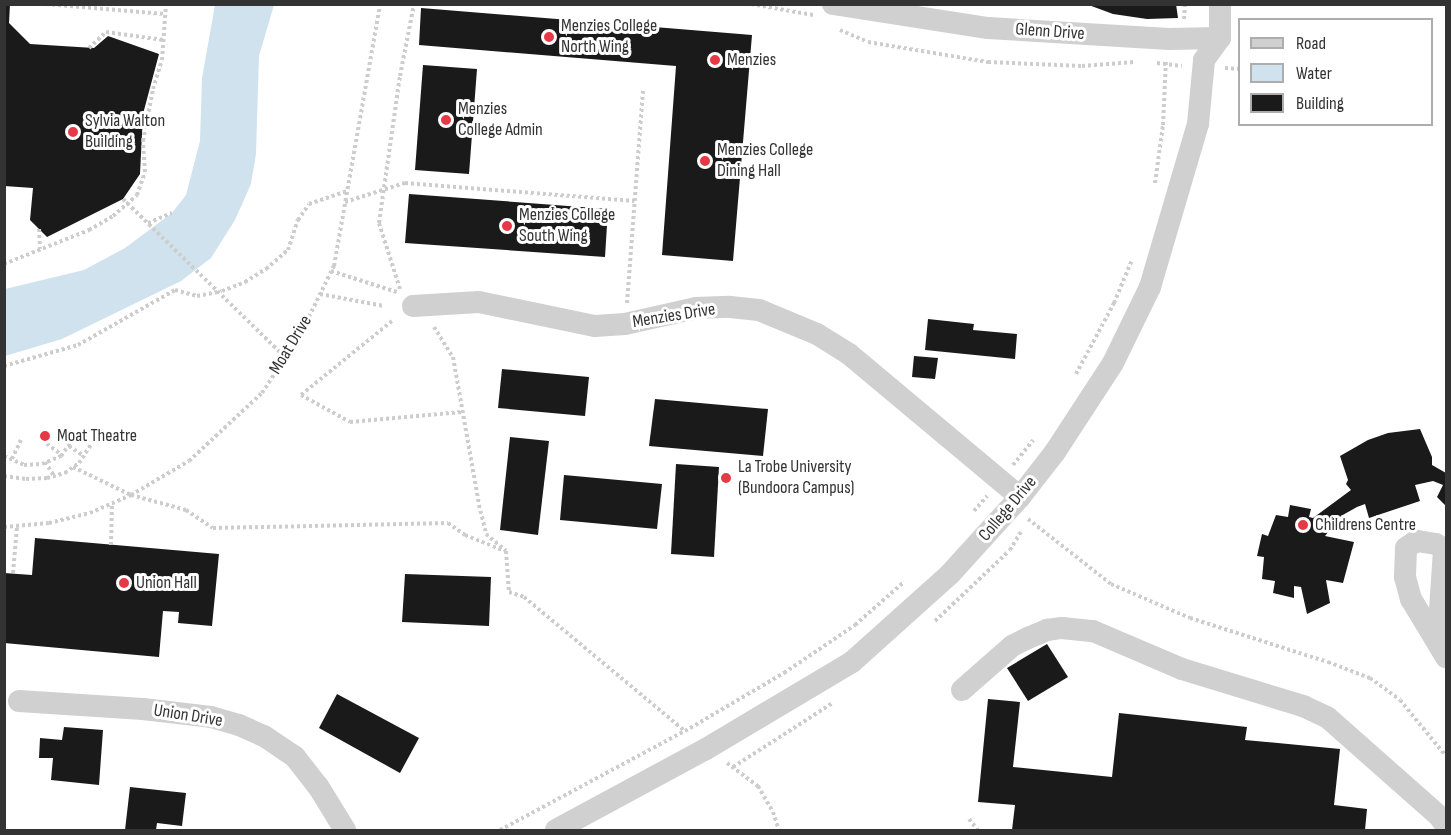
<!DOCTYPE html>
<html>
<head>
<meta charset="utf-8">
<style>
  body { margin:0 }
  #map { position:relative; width:1451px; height:835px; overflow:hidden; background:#fff; font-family:"Sofia Sans Condensed",sans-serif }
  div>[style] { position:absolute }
  .water>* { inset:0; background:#cfe2ee }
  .building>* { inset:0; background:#1a1a1a }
  .path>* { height:4px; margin-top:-2px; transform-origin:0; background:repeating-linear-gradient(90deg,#cdcdcd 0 3px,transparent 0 6px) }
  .minor>* { height:22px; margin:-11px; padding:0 11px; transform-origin:11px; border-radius:11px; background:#d0d0d0 }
  .path-bridge>* { height:4px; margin-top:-2px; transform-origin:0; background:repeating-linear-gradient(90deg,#cdcdcd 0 3px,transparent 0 6px) }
  .dots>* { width:16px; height:16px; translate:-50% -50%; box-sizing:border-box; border:3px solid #fff; border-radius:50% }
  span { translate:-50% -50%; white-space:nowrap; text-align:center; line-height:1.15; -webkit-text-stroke:6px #fff; paint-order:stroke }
  .poi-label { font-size:18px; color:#333 }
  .left { translate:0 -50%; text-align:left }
  .street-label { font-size:18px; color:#333 }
  .frame { position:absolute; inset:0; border:6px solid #333; pointer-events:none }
  .legend { position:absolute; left:1238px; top:18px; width:195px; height:108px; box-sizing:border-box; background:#fff; border:2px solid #adadad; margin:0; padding:8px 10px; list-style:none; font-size:18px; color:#333 }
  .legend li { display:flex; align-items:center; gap:12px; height:30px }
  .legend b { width:30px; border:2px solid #adadad }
</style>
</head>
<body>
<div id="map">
  <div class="water">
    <div style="clip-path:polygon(215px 5px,274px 5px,259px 56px,256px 154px,251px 184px,235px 220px,211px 258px,181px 281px,62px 339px,5px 356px,5px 289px,84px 270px,125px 248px,172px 213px,186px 195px,200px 141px,202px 78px)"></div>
  </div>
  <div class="building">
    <div style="clip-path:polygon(4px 4px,10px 4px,9px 23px,30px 44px,94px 48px,108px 36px,159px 54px,143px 114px,140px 174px,123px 199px,47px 237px,30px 220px,33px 188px,4px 186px)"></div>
    <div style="clip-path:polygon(1086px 4px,1176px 4px,1178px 18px,1147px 19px,1113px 14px)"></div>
    <div style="clip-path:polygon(421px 8px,752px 35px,733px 261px,662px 255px,676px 66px,419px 45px)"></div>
    <div style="clip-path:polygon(423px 65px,477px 69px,469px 174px,415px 170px)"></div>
    <div style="clip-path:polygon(409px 194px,608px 209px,605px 257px,405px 243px)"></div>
    <div style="clip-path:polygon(928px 319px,974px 324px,973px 330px,1017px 334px,1015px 359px,925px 350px)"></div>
    <div style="clip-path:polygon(914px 356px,938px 358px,935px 379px,912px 377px)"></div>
    <div style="clip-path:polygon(502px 369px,589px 377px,585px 416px,498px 408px)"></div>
    <div style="clip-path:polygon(655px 399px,768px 409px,763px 456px,649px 446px)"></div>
    <div style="clip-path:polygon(1420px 429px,1432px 457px,1432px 465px,1446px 473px,1446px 506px,1437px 497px,1443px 485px,1433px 481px,1415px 485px,1420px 501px,1369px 518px,1365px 504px,1357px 507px,1341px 516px,1325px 536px,1354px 542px,1343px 583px,1326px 580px,1330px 603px,1307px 614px,1301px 587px,1294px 586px,1294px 598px,1273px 593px,1275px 581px,1262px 579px,1264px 557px,1257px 556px,1262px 534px,1268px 536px,1276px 515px,1288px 517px,1290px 505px,1311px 509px,1309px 517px,1313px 518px,1351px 490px,1346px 484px,1348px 480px,1340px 456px,1368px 440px,1388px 433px)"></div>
    <div style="clip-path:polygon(510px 437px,549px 441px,538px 535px,500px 530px)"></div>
    <div style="clip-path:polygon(676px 464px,719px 467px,714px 557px,671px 554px)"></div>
    <div style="clip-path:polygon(564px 475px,662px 484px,657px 529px,560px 520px)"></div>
    <div style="clip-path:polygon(35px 538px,219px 554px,212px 626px,178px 623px,179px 612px,163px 611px,159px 657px,4px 643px,4px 573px,32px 575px)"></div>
    <div style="clip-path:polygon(405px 574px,491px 577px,489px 626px,402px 622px)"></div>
    <div style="clip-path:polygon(1047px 644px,1068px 677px,1028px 701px,1007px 668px)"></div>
    <div style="clip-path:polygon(337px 694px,419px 738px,400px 773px,319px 728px)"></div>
    <div style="clip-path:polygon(988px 699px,1020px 702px,1013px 767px,1112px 777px,1119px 713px,1247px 727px,1245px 740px,1340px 749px,1334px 805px,1367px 809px,1365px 830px,1012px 830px,1015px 805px,978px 802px)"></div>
    <div style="clip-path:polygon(64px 727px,103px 730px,99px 785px,51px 780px,53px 758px,39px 758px,40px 738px,62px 740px)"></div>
    <div style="clip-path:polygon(130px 787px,186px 793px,182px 826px,157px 823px,156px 830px,125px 830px)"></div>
  </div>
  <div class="path">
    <div style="left:46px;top:4px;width:119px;rotate:4.8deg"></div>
    <div style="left:751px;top:4px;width:63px;rotate:10.1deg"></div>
    <div style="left:1184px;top:19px;width:15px;rotate:-86deg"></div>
    <div style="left:840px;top:30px;width:30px;rotate:23deg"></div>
    <div style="left:868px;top:42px;width:122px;rotate:9.5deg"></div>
    <div style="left:988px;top:62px;width:94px;rotate:2.4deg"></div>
    <div style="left:1082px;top:66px;width:52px;rotate:-4.4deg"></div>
    <div style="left:89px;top:48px;width:23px;rotate:-43deg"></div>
    <div style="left:106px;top:32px;width:58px;rotate:8deg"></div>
    <div style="left:1157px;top:63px;width:25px;rotate:7deg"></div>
    <div style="left:1225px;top:68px;width:15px;rotate:4deg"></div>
    <div style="left:1155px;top:183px;width:59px;rotate:-82.1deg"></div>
    <div style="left:1163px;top:125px;width:65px;rotate:-87.4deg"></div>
    <div style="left:345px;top:202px;width:63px;rotate:-17.6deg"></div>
    <div style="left:405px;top:183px;width:230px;rotate:4.5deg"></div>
    <div style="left:148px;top:223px;width:26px;rotate:-23deg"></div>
    <div style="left:39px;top:229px;width:20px;rotate:87deg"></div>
    <div style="left:4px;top:264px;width:92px;rotate:-21.8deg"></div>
    <div style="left:89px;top:230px;width:28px;rotate:-30deg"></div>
    <div style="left:113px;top:216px;width:32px;rotate:-41deg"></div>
    <div style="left:137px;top:195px;width:24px;rotate:-71deg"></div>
    <div style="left:145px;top:172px;width:31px;rotate:-94deg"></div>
    <div style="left:143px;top:141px;width:53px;rotate:-79.1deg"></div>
    <div style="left:153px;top:89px;width:30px;rotate:-73deg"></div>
    <div style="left:162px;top:60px;width:56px;rotate:-85.9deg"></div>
    <div style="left:331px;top:271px;width:69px;rotate:17.7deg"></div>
    <div style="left:400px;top:289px;width:69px;rotate:-107.7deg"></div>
    <div style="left:379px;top:223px;width:148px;rotate:-81.9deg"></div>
    <div style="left:400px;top:76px;width:73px;rotate:-79deg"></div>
    <div style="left:320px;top:294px;width:65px;rotate:10.6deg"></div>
    <div style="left:627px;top:303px;width:213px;rotate:-85.7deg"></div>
    <div style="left:392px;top:321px;width:117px;rotate:140.9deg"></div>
    <div style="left:301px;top:395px;width:56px;rotate:28.9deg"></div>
    <div style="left:350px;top:422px;width:112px;rotate:-5.1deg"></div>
    <div style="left:434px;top:327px;width:36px;rotate:58deg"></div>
    <div style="left:453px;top:357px;width:150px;rotate:80deg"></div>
    <div style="left:479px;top:505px;width:30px;rotate:76deg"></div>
    <div style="left:486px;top:534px;width:26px;rotate:40deg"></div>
    <div style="left:506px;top:551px;width:41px;rotate:85.8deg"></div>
    <div style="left:509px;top:592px;width:16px;rotate:18deg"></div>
    <div style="left:524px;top:597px;width:209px;rotate:39.8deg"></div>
    <div style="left:4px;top:366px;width:77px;rotate:-15.8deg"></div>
    <div style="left:78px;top:345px;width:112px;rotate:-29.6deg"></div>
    <div style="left:175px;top:290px;width:23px;rotate:15deg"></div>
    <div style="left:197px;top:296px;width:25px;rotate:-11deg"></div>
    <div style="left:222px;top:291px;width:25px;rotate:-21deg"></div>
    <div style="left:245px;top:282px;width:25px;rotate:-32deg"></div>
    <div style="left:266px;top:269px;width:29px;rotate:-41deg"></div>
    <div style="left:288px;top:250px;width:32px;rotate:-72deg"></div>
    <div style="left:298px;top:220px;width:19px;rotate:-55deg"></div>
    <div style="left:309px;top:204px;width:40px;rotate:-18.9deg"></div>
    <div style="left:1076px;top:374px;width:81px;rotate:-61.8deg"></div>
    <div style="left:1114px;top:303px;width:47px;rotate:-67.3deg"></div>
    <div style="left:42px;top:440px;width:25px;rotate:37deg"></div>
    <div style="left:69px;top:446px;width:18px;rotate:34deg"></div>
    <div style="left:4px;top:456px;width:22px;rotate:24deg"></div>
    <div style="left:24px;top:465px;width:18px;rotate:-3deg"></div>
    <div style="left:42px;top:464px;width:21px;rotate:-23deg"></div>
    <div style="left:61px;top:456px;width:24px;rotate:-54deg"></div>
    <div style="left:12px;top:459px;width:21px;rotate:-65deg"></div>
    <div style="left:45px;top:462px;width:17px;rotate:57deg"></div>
    <div style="left:1013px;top:465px;width:32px;rotate:-51deg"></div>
    <div style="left:73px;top:467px;width:64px;rotate:25.8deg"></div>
    <div style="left:131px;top:495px;width:57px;rotate:15.3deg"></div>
    <div style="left:186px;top:510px;width:32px;rotate:34deg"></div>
    <div style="left:213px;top:528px;width:235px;rotate:-1.2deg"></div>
    <div style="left:448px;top:523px;width:21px;rotate:35deg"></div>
    <div style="left:465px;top:535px;width:40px;rotate:22deg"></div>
    <div style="left:4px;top:476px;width:22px;rotate:8deg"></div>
    <div style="left:26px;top:479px;width:21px;rotate:-3deg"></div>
    <div style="left:47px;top:478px;width:19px;rotate:-16deg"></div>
    <div style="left:65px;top:473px;width:17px;rotate:-36deg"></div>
    <div style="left:79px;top:463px;width:30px;rotate:-57deg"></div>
    <div style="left:974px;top:511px;width:20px;rotate:-49deg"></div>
    <div style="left:1028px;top:519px;width:105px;rotate:38.1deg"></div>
    <div style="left:1111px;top:584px;width:86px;rotate:23.3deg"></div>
    <div style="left:1190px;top:618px;width:145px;rotate:17.7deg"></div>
    <div style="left:1328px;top:662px;width:45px;rotate:20.9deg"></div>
    <div style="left:1370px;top:678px;width:37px;rotate:36deg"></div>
    <div style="left:1400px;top:700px;width:72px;rotate:50.6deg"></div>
    <div style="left:4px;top:527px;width:45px;rotate:-5.1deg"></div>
    <div style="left:49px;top:523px;width:42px;rotate:-13.7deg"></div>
    <div style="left:90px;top:513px;width:45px;rotate:-23.7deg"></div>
    <div style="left:131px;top:495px;width:67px;rotate:-30.4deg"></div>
    <div style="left:189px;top:461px;width:100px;rotate:-43deg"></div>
    <div style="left:262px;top:393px;width:72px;rotate:-57deg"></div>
    <div style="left:301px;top:333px;width:75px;rotate:-63.8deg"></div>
    <div style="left:334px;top:266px;width:266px;rotate:-80deg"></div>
    <div style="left:111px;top:545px;width:42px;rotate:-88.6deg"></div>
    <div style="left:13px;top:573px;width:47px;rotate:-85.1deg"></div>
    <div style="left:935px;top:621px;width:103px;rotate:-43.4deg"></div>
    <div style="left:1010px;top:550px;width:21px;rotate:-59deg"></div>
    <div style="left:727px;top:763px;width:39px;rotate:37deg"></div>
    <div style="left:758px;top:786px;width:30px;rotate:60deg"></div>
    <div style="left:773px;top:812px;width:19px;rotate:72deg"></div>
    <div style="left:733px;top:767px;width:117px;rotate:-32.7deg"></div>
    <div style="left:969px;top:819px;width:14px;rotate:51deg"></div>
    <div style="left:500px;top:830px;width:210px;rotate:-28.2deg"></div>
    <div style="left:685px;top:731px;width:115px;rotate:-30.4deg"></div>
    <div style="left:784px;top:673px;width:86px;rotate:-34.1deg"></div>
    <div style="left:855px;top:625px;width:65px;rotate:-41.3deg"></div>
  </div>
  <div class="minor">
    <div style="left:833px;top:4px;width:157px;rotate:8.8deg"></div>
    <div style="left:988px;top:28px;width:181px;rotate:3.5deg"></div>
    <div style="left:1169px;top:39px;width:51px;rotate:-1.1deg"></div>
    <div style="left:413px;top:306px;width:66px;rotate:-3.5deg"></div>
    <div style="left:479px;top:302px;width:118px;rotate:11.7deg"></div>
    <div style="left:595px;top:326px;width:30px;rotate:-4deg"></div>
    <div style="left:625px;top:324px;width:73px;rotate:-12.7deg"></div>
    <div style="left:696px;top:308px;width:34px;rotate:-2deg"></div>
    <div style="left:730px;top:307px;width:29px;rotate:6deg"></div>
    <div style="left:759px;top:310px;width:63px;rotate:22.5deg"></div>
    <div style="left:817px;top:334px;width:38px;rotate:32deg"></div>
    <div style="left:849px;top:354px;width:223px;rotate:39.9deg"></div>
    <div style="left:1438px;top:640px;width:91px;rotate:-86.2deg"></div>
    <div style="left:1444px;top:549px;width:9px;rotate:-148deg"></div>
    <div style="left:1436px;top:544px;width:20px;rotate:-171deg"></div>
    <div style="left:1416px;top:541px;width:12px;rotate:145deg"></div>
    <div style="left:1406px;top:548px;width:29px;rotate:92deg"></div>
    <div style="left:1405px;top:577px;width:23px;rotate:75deg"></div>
    <div style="left:1411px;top:599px;width:68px;rotate:58.9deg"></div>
    <div style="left:962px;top:690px;width:67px;rotate:-41.3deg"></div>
    <div style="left:1012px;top:646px;width:18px;rotate:-27deg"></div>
    <div style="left:1028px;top:638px;width:21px;rotate:-23deg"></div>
    <div style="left:1047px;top:630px;width:15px;rotate:-8deg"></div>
    <div style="left:1062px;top:628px;width:31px;rotate:6deg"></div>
    <div style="left:1093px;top:631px;width:97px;rotate:23.1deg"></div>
    <div style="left:1182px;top:669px;width:127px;rotate:17deg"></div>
    <div style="left:1303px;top:706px;width:26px;rotate:25deg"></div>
    <div style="left:1327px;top:717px;width:151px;rotate:41.5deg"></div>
    <div style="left:1440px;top:817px;width:11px;rotate:56deg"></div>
    <div style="left:19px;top:701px;width:124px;rotate:3.7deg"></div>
    <div style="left:143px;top:709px;width:68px;rotate:6.7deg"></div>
    <div style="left:211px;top:717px;width:29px;rotate:16deg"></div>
    <div style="left:239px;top:725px;width:27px;rotate:24deg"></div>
    <div style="left:264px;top:736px;width:37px;rotate:34deg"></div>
    <div style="left:295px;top:757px;width:37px;rotate:52deg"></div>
    <div style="left:318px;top:786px;width:52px;rotate:58.5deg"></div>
    <div style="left:556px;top:830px;width:170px;rotate:-28.4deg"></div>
    <div style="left:706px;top:749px;width:170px;rotate:-30.8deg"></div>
    <div style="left:852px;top:662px;width:132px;rotate:-41.9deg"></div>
    <div style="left:950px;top:574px;width:104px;rotate:-47.7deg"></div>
    <div style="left:1020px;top:497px;width:57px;rotate:-52.1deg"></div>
    <div style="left:1055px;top:452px;width:106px;rotate:-56.9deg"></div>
    <div style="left:1113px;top:363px;width:85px;rotate:-64deg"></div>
    <div style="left:1150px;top:287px;width:170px;rotate:-73.6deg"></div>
    <div style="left:1198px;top:124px;width:64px;rotate:-84.6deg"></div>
    <div style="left:1204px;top:60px;width:27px;rotate:-54deg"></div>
    <div style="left:1220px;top:38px;width:34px;rotate:-90deg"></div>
  </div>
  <div class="path-bridge">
    <div style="left:123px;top:199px;width:226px;rotate:44.3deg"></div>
  </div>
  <div class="dots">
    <div style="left:549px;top:37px;background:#e63946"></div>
    <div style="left:715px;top:60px;background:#e63946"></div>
    <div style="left:446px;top:120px;background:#e63946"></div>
    <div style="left:73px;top:132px;background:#e63946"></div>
    <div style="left:705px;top:161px;background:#e63946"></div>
    <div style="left:507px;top:226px;background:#e63946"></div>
    <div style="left:45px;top:436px;background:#e63946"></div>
    <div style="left:726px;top:478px;background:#e63946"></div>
    <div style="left:1303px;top:525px;background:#e63946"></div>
    <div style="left:124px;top:583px;background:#e63946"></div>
  </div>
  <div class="poi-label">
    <span class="left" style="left:561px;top:37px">Menzies College<br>North Wing</span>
    <span class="left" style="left:727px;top:60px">Menzies</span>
    <span class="left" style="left:458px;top:120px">Menzies<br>College Admin</span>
    <span class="left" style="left:85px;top:132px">Sylvia Walton<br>Building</span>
    <span class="left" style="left:717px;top:161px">Menzies College<br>Dining Hall</span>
    <span class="left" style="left:519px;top:226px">Menzies College<br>South Wing</span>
    <span class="left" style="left:57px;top:436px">Moat Theatre</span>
    <span class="left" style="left:738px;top:478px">La Trobe University<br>(Bundoora Campus)</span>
    <span class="left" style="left:1315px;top:525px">Childrens Centre</span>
    <span class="left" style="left:136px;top:583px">Union Hall</span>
  </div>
  <div class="street-label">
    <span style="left:1050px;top:32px;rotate:4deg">Glenn Drive</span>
    <span style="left:674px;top:316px;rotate:-9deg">Menzies Drive</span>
    <span style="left:291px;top:345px;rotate:-59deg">Moat Drive</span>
    <span style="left:1008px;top:509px;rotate:-50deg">College Drive</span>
    <span style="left:188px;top:716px;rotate:9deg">Union Drive</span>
  </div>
  <div class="frame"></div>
  <ul class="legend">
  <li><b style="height:8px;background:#d0d0d0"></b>Road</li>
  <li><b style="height:16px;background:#cfe2ee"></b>Water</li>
  <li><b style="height:16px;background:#1a1a1a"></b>Building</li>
  </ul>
</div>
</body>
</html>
